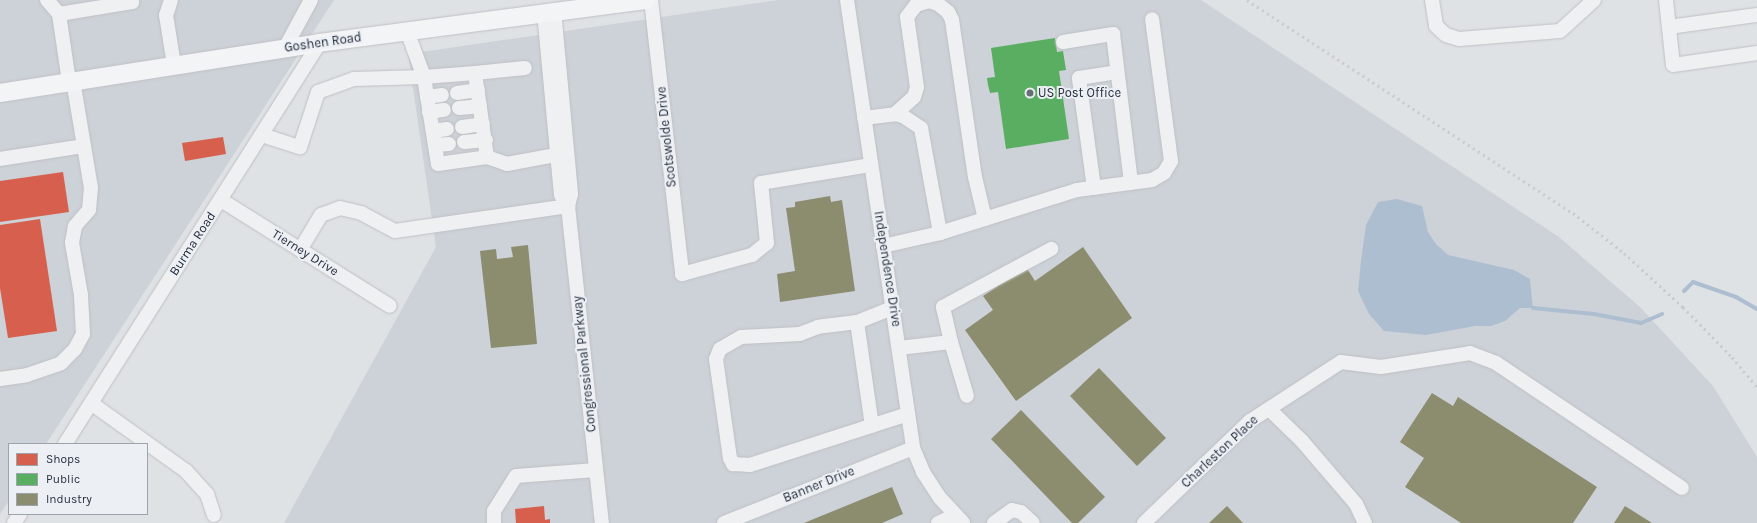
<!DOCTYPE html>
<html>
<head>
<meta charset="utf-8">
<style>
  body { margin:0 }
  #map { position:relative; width:1757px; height:523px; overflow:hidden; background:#dfe2e5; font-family:Karla,sans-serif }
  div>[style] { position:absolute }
  .built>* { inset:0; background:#cdd1d8 }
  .water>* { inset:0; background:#adbed0 }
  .shops>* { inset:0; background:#d6604d }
  .public>* { inset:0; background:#5aae61 }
  .industry>* { inset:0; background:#8c8c6e }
  .stream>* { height:4px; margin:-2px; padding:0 2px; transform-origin:2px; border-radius:2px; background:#adbed0 }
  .roads { filter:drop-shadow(0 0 1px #bec0c3) drop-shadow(0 0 1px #bec0c3) }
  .minor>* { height:14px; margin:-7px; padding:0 7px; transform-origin:7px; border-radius:7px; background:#eff0f1 }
  .major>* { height:18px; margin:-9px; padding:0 9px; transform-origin:9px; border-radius:9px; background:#f3f4f5 }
  .rail>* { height:3px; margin-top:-1.5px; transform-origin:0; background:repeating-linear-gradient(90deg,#c8cacd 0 2px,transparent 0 6px) }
  .dots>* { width:11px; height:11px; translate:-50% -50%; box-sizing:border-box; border:2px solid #ecf0f5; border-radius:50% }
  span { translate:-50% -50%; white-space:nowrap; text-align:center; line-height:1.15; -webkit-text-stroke:4px #ecf0f5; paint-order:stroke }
  .street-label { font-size:13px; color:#272f3d }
  .poi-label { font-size:13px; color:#272f3d }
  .left { translate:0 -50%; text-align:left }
  .legend { position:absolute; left:8px; top:443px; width:140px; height:72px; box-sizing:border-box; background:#ecf0f5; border:1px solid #9da3ab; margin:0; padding:5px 7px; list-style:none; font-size:12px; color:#272f3d }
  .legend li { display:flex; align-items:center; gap:8px; height:20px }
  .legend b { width:20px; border:1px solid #9da3ab }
</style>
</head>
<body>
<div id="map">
  <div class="built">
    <div style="clip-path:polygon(0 0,334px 0,46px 444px,9px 444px,9px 501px,0 514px)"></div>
    <div style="clip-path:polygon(778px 0,1201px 0,1559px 237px,1640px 307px,1713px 386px,1757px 457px,1757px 523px,284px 523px,436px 247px,408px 54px)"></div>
  </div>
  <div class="water">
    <div style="clip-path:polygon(1397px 199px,1422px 206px,1428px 232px,1436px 244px,1448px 255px,1514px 270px,1530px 279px,1533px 308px,1520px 308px,1505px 321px,1491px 326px,1475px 326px,1426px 335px,1384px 331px,1369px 314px,1358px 291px,1361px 261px,1366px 225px,1378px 202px)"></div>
  </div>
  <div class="shops">
    <div style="clip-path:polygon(223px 137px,226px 154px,185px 161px,182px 143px)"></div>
    <div style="clip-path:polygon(63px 172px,69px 212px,0 222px,0 181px)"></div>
    <div style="clip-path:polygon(40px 219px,57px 331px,8px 338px,0 288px,0 225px)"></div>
    <div style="clip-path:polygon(544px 506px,545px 520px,550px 519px,550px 523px,516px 523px,515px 509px)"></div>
  </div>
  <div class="public">
    <div style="clip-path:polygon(1055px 38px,1057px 52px,1063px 51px,1066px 70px,1059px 71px,1069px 139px,1006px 149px,998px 92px,990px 93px,988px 85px,987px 78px,995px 77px,991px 48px)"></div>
  </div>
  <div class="industry">
    <div style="clip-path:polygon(830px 196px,831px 202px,842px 200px,855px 291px,780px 302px,777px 274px,795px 271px,786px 208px,795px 207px,795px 202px)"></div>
    <div style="clip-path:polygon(528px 245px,537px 344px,491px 348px,480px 251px,496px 249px,497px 259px,513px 257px,511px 247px)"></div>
    <div style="clip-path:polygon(1083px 247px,1132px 318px,1016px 401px,965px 330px,993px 310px,983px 296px,1026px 267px,1035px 281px)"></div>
    <div style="clip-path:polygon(1099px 368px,1166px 438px,1137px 466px,1070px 396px)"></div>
    <div style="clip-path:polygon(1432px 393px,1453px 406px,1458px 397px,1597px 487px,1573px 523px,1461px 523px,1405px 487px,1424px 458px,1400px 442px)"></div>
    <div style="clip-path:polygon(1021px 410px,1105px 497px,1078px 523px,1072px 523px,991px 439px)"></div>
    <div style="clip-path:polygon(892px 487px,903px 514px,882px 523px,804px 523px)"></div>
    <div style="clip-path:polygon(1227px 506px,1243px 523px,1209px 523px)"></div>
    <div style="clip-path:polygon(1625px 506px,1652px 523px,1614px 523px)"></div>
  </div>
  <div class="stream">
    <div style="left:1684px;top:291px;width:13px;rotate:-45deg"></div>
    <div style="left:1693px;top:282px;width:46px;rotate:19.2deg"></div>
    <div style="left:1736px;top:297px;width:24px;rotate:30deg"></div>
    <div style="left:1533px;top:308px;width:61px;rotate:5.6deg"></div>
    <div style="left:1594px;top:314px;width:48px;rotate:10.8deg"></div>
    <div style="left:1641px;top:323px;width:23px;rotate:-23deg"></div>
  </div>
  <div class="roads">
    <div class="minor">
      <div style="left:47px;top:0;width:18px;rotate:49deg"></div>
      <div style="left:59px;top:14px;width:69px;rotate:81.6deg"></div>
      <div style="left:171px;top:0;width:16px;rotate:108deg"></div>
      <div style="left:166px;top:15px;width:51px;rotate:80.9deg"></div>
      <div style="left:651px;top:0;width:276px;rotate:83.5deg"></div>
      <div style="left:682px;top:274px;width:73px;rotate:-15.2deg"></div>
      <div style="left:752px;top:255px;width:19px;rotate:-39deg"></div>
      <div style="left:767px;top:243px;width:60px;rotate:-95.7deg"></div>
      <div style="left:761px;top:183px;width:111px;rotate:-9.3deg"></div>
      <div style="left:847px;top:0;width:453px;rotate:81.6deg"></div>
      <div style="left:913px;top:448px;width:26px;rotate:67deg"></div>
      <div style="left:923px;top:472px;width:31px;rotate:57deg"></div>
      <div style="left:940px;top:498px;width:34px;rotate:47deg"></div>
      <div style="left:1432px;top:0;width:26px;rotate:81deg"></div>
      <div style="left:1436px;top:26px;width:13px;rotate:42deg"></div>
      <div style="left:1446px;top:35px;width:14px;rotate:17deg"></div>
      <div style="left:1459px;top:39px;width:101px;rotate:-4.5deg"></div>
      <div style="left:1560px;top:31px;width:46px;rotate:-42.4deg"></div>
      <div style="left:1666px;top:0;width:65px;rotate:83.9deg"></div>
      <div style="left:1673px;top:65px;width:85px;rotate:-8.1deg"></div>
      <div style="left:554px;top:10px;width:185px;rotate:84.7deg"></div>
      <div style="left:571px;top:194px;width:12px;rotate:104deg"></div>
      <div style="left:568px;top:206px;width:319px;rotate:83.9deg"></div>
      <div style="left:544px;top:12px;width:184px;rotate:84.7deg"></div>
      <div style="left:561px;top:195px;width:13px;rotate:58deg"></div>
      <div style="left:59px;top:14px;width:74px;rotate:-9.3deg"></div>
      <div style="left:132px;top:2px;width:2px;rotate:-117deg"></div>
      <div style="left:1669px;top:27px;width:89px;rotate:-7.8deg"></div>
      <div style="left:407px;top:31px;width:49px;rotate:69.7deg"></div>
      <div style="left:424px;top:77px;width:51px;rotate:-4.5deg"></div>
      <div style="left:475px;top:73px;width:85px;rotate:81.9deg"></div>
      <div style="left:487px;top:157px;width:21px;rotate:19deg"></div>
      <div style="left:507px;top:164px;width:61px;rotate:-10.4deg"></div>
      <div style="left:1063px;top:42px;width:51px;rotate:-9.1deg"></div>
      <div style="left:1113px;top:34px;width:150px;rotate:83.1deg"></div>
      <div style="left:285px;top:48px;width:55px;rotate:-61.6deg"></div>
      <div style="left:475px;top:73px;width:50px;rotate:-5.7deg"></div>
      <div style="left:457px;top:93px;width:21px;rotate:-8deg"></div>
      <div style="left:427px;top:97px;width:15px;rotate:-8deg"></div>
      <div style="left:459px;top:108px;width:21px;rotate:-5deg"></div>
      <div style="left:429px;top:112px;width:15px;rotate:-8deg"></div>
      <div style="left:895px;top:114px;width:8px;rotate:14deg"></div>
      <div style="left:903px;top:116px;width:22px;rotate:34deg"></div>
      <div style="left:921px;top:128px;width:107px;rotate:79.7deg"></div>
      <div style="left:864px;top:118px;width:31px;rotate:-7deg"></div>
      <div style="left:895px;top:114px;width:25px;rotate:-42deg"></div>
      <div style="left:914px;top:97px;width:10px;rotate:-73deg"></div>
      <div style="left:917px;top:87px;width:71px;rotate:-98.1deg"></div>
      <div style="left:907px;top:17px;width:15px;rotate:-53deg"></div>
      <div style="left:916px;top:5px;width:14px;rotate:-17deg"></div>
      <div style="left:929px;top:1px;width:9px;rotate:18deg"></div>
      <div style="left:938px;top:4px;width:13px;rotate:39deg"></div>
      <div style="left:948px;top:12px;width:9px;rotate:63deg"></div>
      <div style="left:952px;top:20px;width:159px;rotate:81.7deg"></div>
      <div style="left:975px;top:177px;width:43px;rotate:76.6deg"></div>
      <div style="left:462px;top:127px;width:21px;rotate:-8deg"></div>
      <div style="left:433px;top:131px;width:14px;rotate:-8deg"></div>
      <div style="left:262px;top:135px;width:40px;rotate:18deg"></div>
      <div style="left:300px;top:147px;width:58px;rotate:-71.9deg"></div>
      <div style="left:318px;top:92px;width:38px;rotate:-20deg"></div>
      <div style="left:354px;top:79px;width:70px;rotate:-1.6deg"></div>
      <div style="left:424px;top:77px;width:88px;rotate:80.9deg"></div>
      <div style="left:438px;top:164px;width:49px;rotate:-8.1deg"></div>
      <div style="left:464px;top:142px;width:22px;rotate:-5deg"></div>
      <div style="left:435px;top:145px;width:14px;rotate:-4deg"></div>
      <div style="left:0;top:159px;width:85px;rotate:-8.8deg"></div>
      <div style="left:1094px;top:188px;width:111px;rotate:-97.8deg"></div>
      <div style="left:1079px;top:78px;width:38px;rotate:-9deg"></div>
      <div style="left:221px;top:200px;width:199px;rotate:32.1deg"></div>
      <div style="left:883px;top:246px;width:58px;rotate:-12.8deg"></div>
      <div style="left:940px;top:233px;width:144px;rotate:-17.4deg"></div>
      <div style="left:1077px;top:190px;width:76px;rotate:-7.6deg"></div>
      <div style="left:1152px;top:180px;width:14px;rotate:-30deg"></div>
      <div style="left:1164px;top:173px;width:14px;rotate:-60deg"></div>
      <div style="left:1171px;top:161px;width:143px;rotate:-97.6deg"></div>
      <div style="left:300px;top:250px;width:41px;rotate:-59deg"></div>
      <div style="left:321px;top:215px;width:20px;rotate:-20deg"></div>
      <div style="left:340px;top:208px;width:22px;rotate:13deg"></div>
      <div style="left:361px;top:213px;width:38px;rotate:28deg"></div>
      <div style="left:395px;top:231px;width:175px;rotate:-8.2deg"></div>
      <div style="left:892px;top:308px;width:38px;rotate:158deg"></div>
      <div style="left:857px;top:322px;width:39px;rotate:173deg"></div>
      <div style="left:818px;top:327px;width:19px;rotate:159deg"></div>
      <div style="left:800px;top:334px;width:59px;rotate:177.1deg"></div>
      <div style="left:741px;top:337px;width:24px;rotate:150deg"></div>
      <div style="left:720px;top:349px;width:11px;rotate:112deg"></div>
      <div style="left:716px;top:359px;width:100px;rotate:82deg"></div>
      <div style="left:730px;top:458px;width:7px;rotate:63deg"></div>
      <div style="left:733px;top:464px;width:17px;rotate:3deg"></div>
      <div style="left:750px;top:465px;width:166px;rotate:-17.9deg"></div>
      <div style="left:857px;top:322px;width:105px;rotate:81.8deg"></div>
      <div style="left:951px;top:342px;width:36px;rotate:-103deg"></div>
      <div style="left:943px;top:307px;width:123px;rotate:-28.2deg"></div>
      <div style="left:899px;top:348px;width:52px;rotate:-6.6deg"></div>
      <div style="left:951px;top:342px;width:56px;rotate:73.5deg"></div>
      <div style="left:0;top:379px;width:27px;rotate:-8deg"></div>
      <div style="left:27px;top:375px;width:36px;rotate:-19deg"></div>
      <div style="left:61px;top:363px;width:20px;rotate:-45deg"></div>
      <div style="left:75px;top:349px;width:17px;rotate:-62deg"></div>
      <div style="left:83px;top:334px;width:39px;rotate:-93deg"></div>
      <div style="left:81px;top:295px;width:53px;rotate:-99.8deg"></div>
      <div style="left:72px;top:243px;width:17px;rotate:-80deg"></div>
      <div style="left:75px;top:226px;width:21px;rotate:-49deg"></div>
      <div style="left:89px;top:210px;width:22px;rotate:-85deg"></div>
      <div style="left:91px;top:188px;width:109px;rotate:-99.5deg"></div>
      <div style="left:91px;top:403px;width:117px;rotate:35.6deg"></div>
      <div style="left:186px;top:471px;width:31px;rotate:48deg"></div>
      <div style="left:207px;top:494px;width:22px;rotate:72deg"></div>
      <div style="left:1269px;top:409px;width:46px;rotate:44.1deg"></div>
      <div style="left:1302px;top:441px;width:83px;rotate:49.4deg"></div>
      <div style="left:1356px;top:504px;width:21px;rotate:65deg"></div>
      <div style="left:65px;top:444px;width:475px;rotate:-57.6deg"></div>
      <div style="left:14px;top:523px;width:11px;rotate:-56deg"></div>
      <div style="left:494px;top:523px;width:12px;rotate:-90deg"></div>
      <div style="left:494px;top:511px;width:41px;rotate:-57.8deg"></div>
      <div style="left:516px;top:476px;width:80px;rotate:-4.3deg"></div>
      <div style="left:724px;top:523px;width:203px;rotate:-21.6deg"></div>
      <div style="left:938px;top:523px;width:19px;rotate:-25deg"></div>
      <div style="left:994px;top:523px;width:22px;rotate:-36deg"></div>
      <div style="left:1012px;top:510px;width:9px;rotate:13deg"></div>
      <div style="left:1021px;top:512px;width:16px;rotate:43deg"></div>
      <div style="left:1144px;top:523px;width:147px;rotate:-43.9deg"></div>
      <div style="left:1250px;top:421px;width:108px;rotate:-33deg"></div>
      <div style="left:1341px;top:362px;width:40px;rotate:7.1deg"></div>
      <div style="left:1381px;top:367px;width:90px;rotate:-8.9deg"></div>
      <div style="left:1470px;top:353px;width:28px;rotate:21deg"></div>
      <div style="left:1496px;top:363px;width:224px;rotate:33.9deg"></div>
    </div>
    <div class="major">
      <div style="left:0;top:93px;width:323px;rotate:-8.9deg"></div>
      <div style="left:319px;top:43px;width:330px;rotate:-7.5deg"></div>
    </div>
  </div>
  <div class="rail">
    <div style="left:1247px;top:0;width:389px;rotate:33.2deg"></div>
    <div style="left:1573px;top:213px;width:65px;rotate:38.1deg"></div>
    <div style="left:1624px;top:253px;width:80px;rotate:42.5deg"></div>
    <div style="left:1683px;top:307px;width:70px;rotate:45.6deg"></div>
    <div style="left:1732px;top:357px;width:39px;rotate:50deg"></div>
  </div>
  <div class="dots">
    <div style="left:1030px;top:93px;background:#676e78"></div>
  </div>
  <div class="street-label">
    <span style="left:323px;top:43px;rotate:-8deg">Goshen Road</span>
    <span style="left:667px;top:137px;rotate:-96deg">Scotswolde Drive</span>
    <span style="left:193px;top:244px;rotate:-57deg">Burma Road</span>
    <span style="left:305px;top:253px;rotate:32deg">Tierney Drive</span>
    <span style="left:887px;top:269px;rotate:81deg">Independence Drive</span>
    <span style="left:585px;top:364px;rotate:-96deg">Congressional Parkway</span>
    <span style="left:1220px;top:452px;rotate:-43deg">Charleston Place</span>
    <span style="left:819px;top:485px;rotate:-22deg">Banner Drive</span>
  </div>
  <div class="poi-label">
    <span class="left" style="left:1038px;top:93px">US Post Office</span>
  </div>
  <ul class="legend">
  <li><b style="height:11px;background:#d6604d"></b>Shops</li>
  <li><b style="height:11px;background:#5aae61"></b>Public</li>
  <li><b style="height:11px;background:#8c8c6e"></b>Industry</li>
  </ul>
</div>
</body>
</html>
